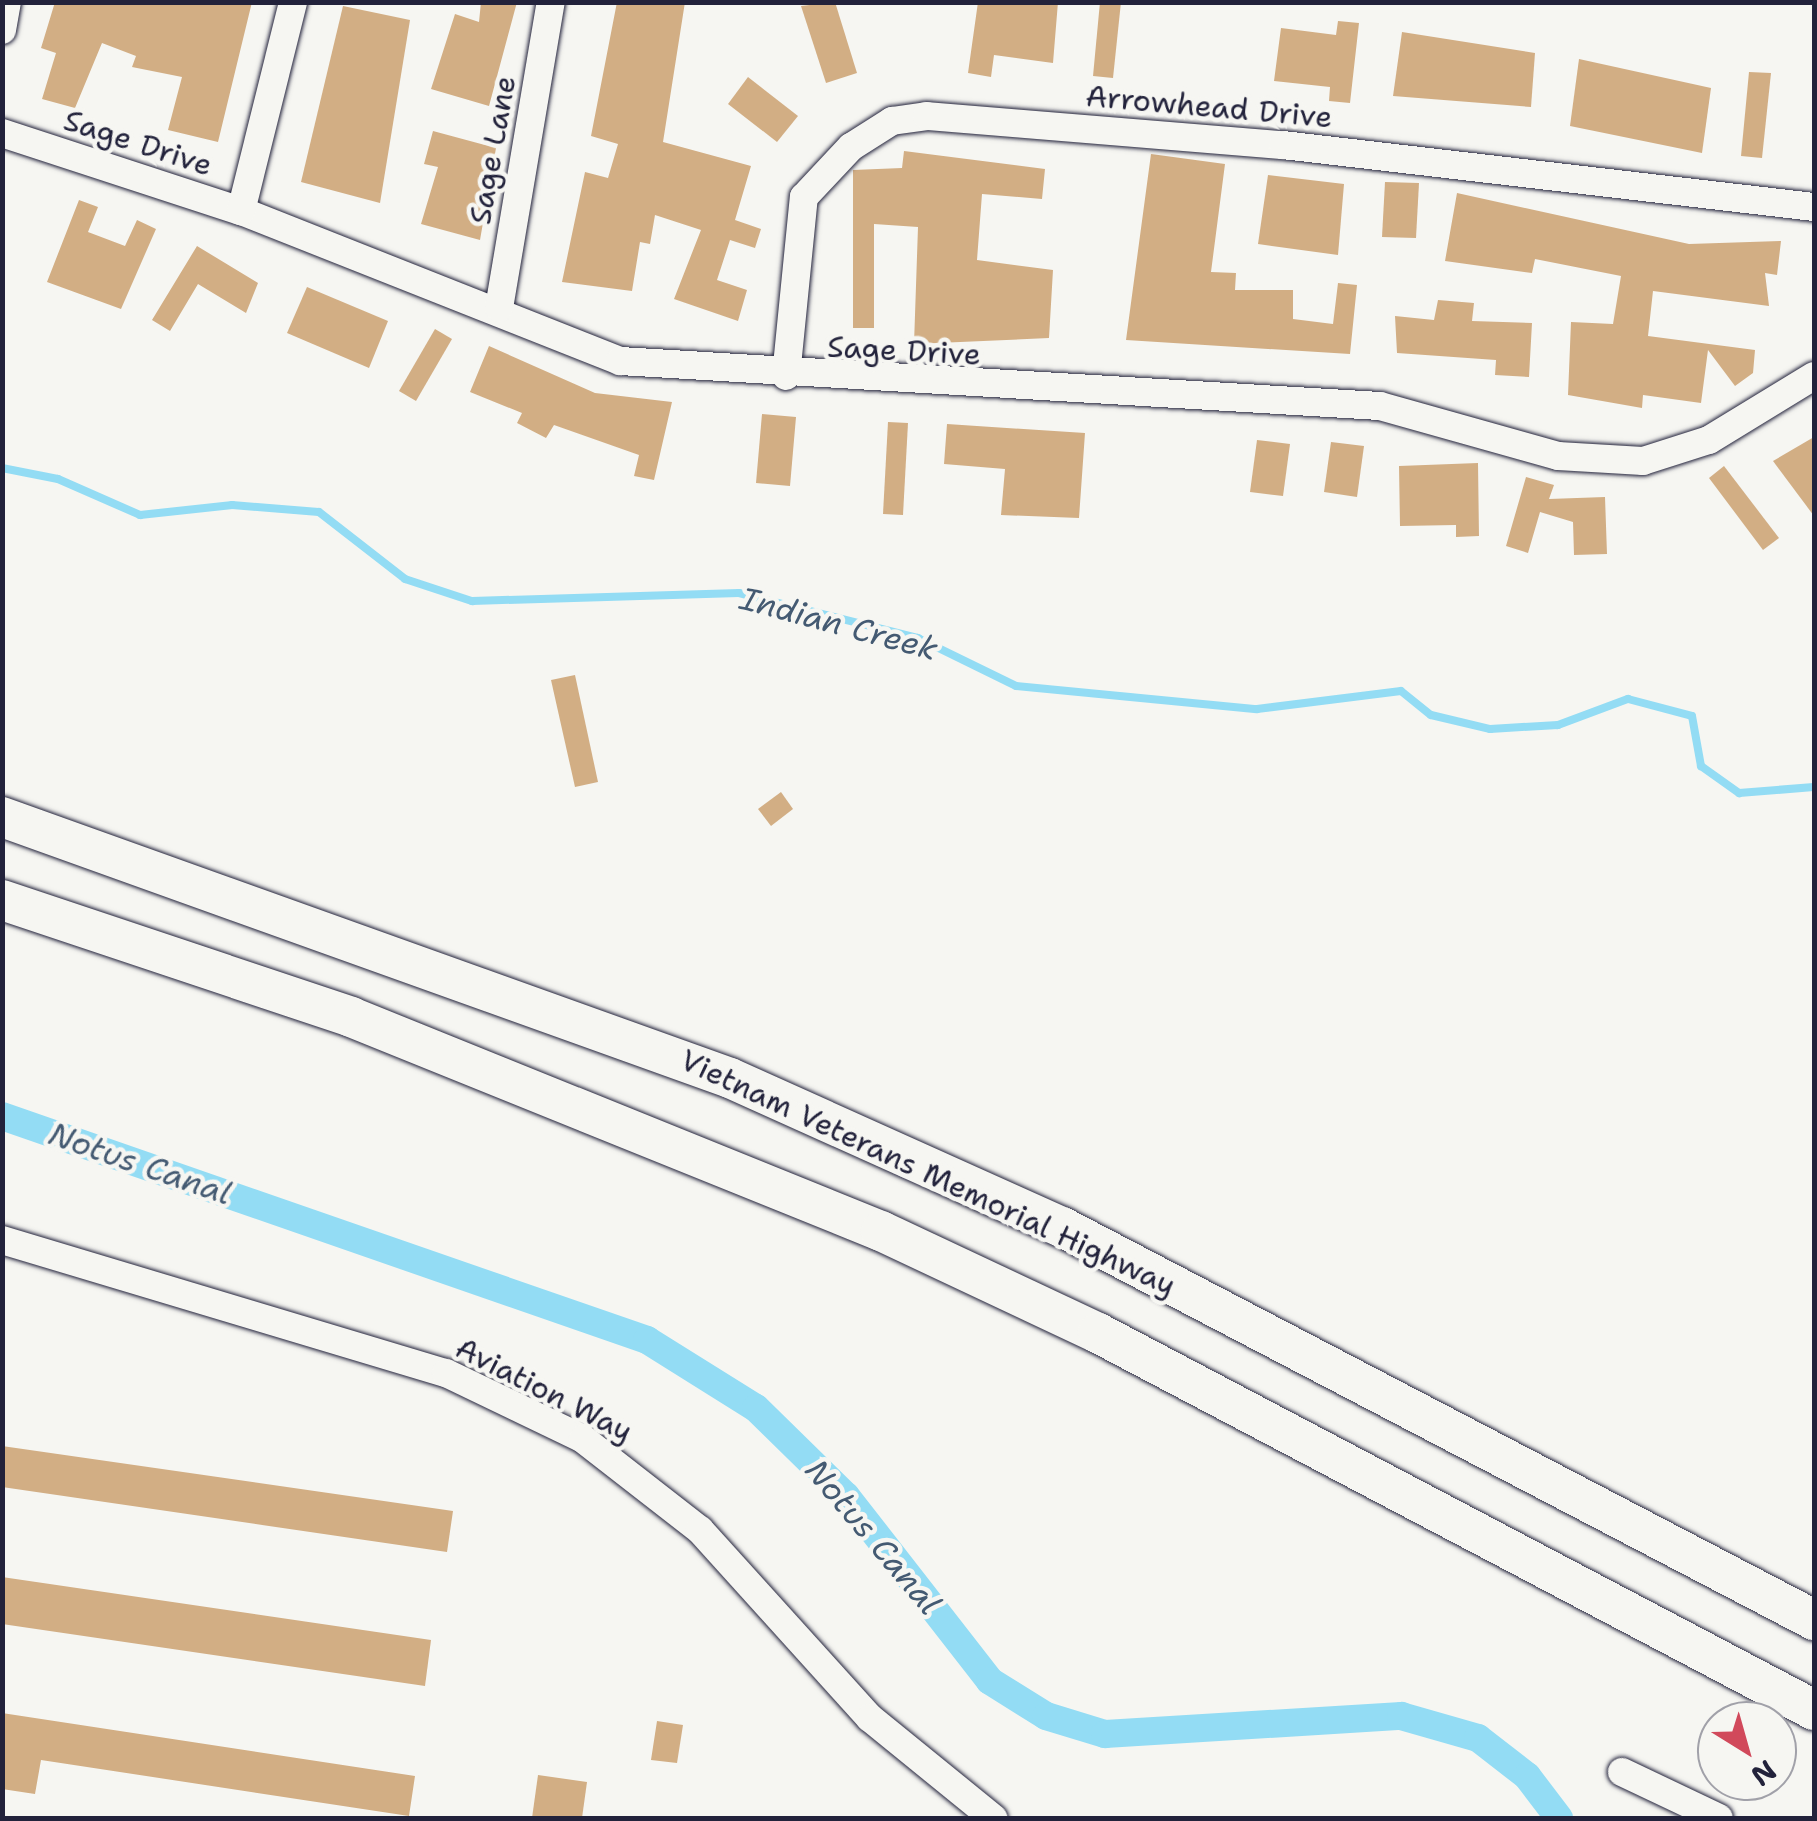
<!DOCTYPE html>
<html>
<head>
<meta charset="utf-8">
<style>
  body { margin:0 }
  #map { position:relative; width:1817px; height:1821px; overflow:hidden; background:#f6f6f2; font-family:"Shantell Sans",sans-serif }
  div>[style] { position:absolute }
  .stream>* { height:8px; margin:-4px; padding:0 4px; transform-origin:4px; border-radius:4px; background:#93dcf4 }
  .canal>* { height:28px; margin:-14px; padding:0 14px; transform-origin:14px; border-radius:14px; background:#93dcf4 }
  .building>* { inset:0; background:#d2ae84 }
  .roads { filter:drop-shadow(0 0 2px #22223b) drop-shadow(0 0 2px #22223b) }
  .minor>* { height:28px; margin:-14px; padding:0 14px; transform-origin:14px; border-radius:14px; background:#f6f6f2 }
  .highway>* { height:40px; margin:-20px; padding:0 20px; transform-origin:20px; border-radius:20px; background:#f6f6f2 }
  span { translate:-50% -50%; white-space:nowrap; text-align:center; line-height:1.15; -webkit-text-stroke:9px #f6f6f2; paint-order:stroke }
  .street-label { font-size:30px; color:#22223b }
  .water-label { font-size:32px; color:#445a72; font-style:italic }
  .frame { position:absolute; inset:0; border:5px solid #22223b; pointer-events:none }
  .north { position:absolute; left:1697px; top:1701px; width:100px; height:100px; box-sizing:border-box; background:#f6f6f2; border:2px solid #a1a1a9; border-radius:50%; rotate:143deg; font-size:28px; font-weight:700; line-height:40px; text-align:center; color:#22223b }
  .north::after { content:''; display:block; margin:auto; width:35px; height:45px; background:#d1495b; clip-path:polygon(50% 0,100% 100%,50% 72%,0 100%) }
</style>
</head>
<body>
<div id="map">
  <div class="stream">
    <div style="left:2px;top:468px;width:57px;rotate:11.1deg"></div>
    <div style="left:58px;top:479px;width:90px;rotate:23.7deg"></div>
    <div style="left:140px;top:515px;width:93px;rotate:-6.2deg"></div>
    <div style="left:232px;top:505px;width:87px;rotate:4.6deg"></div>
    <div style="left:319px;top:512px;width:109px;rotate:37.9deg"></div>
    <div style="left:405px;top:579px;width:71px;rotate:18.2deg"></div>
    <div style="left:472px;top:601px;width:267px;rotate:-1.7deg"></div>
    <div style="left:739px;top:593px;width:185px;rotate:14.1deg"></div>
    <div style="left:918px;top:638px;width:109px;rotate:26.1deg"></div>
    <div style="left:1016px;top:686px;width:242px;rotate:5.5deg"></div>
    <div style="left:1257px;top:709px;width:145px;rotate:-7.1deg"></div>
    <div style="left:1401px;top:691px;width:38px;rotate:39deg"></div>
    <div style="left:1431px;top:715px;width:61px;rotate:13.3deg"></div>
    <div style="left:1490px;top:729px;width:68px;rotate:-3.4deg"></div>
    <div style="left:1558px;top:725px;width:75px;rotate:-20.4deg"></div>
    <div style="left:1628px;top:699px;width:66px;rotate:14.9deg"></div>
    <div style="left:1692px;top:716px;width:51px;rotate:79.8deg"></div>
    <div style="left:1701px;top:766px;width:47px;rotate:35.4deg"></div>
    <div style="left:1739px;top:793px;width:75px;rotate:-4.6deg"></div>
  </div>
  <div class="canal">
    <div style="left:2px;top:1116px;width:683px;rotate:19.15deg"></div>
    <div style="left:647px;top:1340px;width:128px;rotate:32deg"></div>
    <div style="left:756px;top:1408px;width:126px;rotate:44.4deg"></div>
    <div style="left:846px;top:1496px;width:234px;rotate:52.1deg"></div>
    <div style="left:990px;top:1681px;width:66px;rotate:32deg"></div>
    <div style="left:1046px;top:1716px;width:62px;rotate:17deg"></div>
    <div style="left:1105px;top:1734px;width:297px;rotate:-3.5deg"></div>
    <div style="left:1401px;top:1716px;width:80px;rotate:15.9deg"></div>
    <div style="left:1478px;top:1738px;width:62px;rotate:37.8deg"></div>
    <div style="left:1527px;top:1776px;width:53px;rotate:52.7deg"></div>
  </div>
  <div class="building">
    <div style="clip-path:polygon(55px 2px,252px 2px,218px 142px,168px 130px,182px 77px,132px 67px,136px 56px,102px 43px,75px 108px,42px 99px,56px 53px,41px 48px)"></div>
    <div style="clip-path:polygon(481px 2px,517px 2px,489px 106px,431px 89px,455px 14px,479px 22px)"></div>
    <div style="clip-path:polygon(617px 2px,685px 2px,663px 142px,751px 166px,735px 220px,761px 229px,755px 248px,730px 240px,717px 280px,747px 290px,738px 321px,674px 299px,701px 230px,655px 215px,650px 244px,640px 242px,632px 291px,562px 282px,585px 172px,608px 178px,618px 144px,591px 136px)"></div>
    <div style="clip-path:polygon(835px 2px,857px 73px,826px 83px,801px 6px)"></div>
    <div style="clip-path:polygon(978px 2px,1058px 2px,1053px 63px,994px 55px,991px 77px,968px 73px)"></div>
    <div style="clip-path:polygon(1100px 2px,1121px 2px,1113px 78px,1093px 76px)"></div>
    <div style="clip-path:polygon(343px 6px,410px 20px,380px 203px,301px 182px)"></div>
    <div style="clip-path:polygon(1338px 21px,1359px 23px,1350px 103px,1329px 101px,1330px 87px,1274px 81px,1281px 28px,1336px 35px)"></div>
    <div style="clip-path:polygon(1402px 32px,1535px 53px,1531px 107px,1393px 96px)"></div>
    <div style="clip-path:polygon(1579px 59px,1711px 88px,1702px 153px,1570px 126px)"></div>
    <div style="clip-path:polygon(1749px 72px,1771px 73px,1762px 158px,1741px 156px)"></div>
    <div style="clip-path:polygon(748px 77px,798px 116px,777px 142px,728px 104px)"></div>
    <div style="clip-path:polygon(433px 131px,496px 148px,480px 240px,421px 224px,438px 167px,424px 164px)"></div>
    <div style="clip-path:polygon(904px 151px,1045px 169px,1042px 199px,982px 194px,977px 260px,1053px 270px,1049px 338px,914px 344px,918px 227px,874px 224px,874px 328px,853px 328px,853px 170px,902px 168px)"></div>
    <div style="clip-path:polygon(1151px 154px,1225px 164px,1211px 272px,1236px 273px,1235px 290px,1293px 290px,1293px 319px,1333px 324px,1338px 283px,1357px 285px,1350px 354px,1126px 340px)"></div>
    <div style="clip-path:polygon(1268px 175px,1344px 184px,1338px 255px,1258px 244px)"></div>
    <div style="clip-path:polygon(1385px 182px,1419px 183px,1416px 238px,1382px 237px)"></div>
    <div style="clip-path:polygon(1457px 193px,1689px 244px,1781px 241px,1777px 275px,1765px 273px,1769px 306px,1653px 291px,1648px 336px,1755px 350px,1753px 373px,1735px 386px,1708px 350px,1701px 403px,1643px 395px,1642px 408px,1568px 395px,1571px 322px,1613px 324px,1621px 276px,1535px 259px,1532px 273px,1445px 261px)"></div>
    <div style="clip-path:polygon(79px 200px,98px 207px,88px 232px,125px 246px,137px 220px,156px 229px,121px 309px,47px 282px)"></div>
    <div style="clip-path:polygon(197px 246px,258px 283px,246px 313px,198px 284px,170px 331px,152px 320px)"></div>
    <div style="clip-path:polygon(307px 287px,388px 321px,369px 368px,287px 333px)"></div>
    <div style="clip-path:polygon(1438px 300px,1474px 303px,1472px 321px,1532px 323px,1529px 377px,1495px 375px,1496px 360px,1397px 353px,1395px 316px,1434px 320px)"></div>
    <div style="clip-path:polygon(435px 329px,452px 339px,416px 401px,399px 391px)"></div>
    <div style="clip-path:polygon(489px 346px,595px 393px,672px 402px,654px 480px,634px 476px,639px 455px,554px 425px,546px 438px,517px 423px,522px 413px,470px 392px)"></div>
    <div style="clip-path:polygon(762px 414px,796px 417px,790px 486px,756px 483px)"></div>
    <div style="clip-path:polygon(888px 422px,908px 423px,903px 515px,883px 514px)"></div>
    <div style="clip-path:polygon(947px 424px,1085px 433px,1079px 518px,1001px 515px,1005px 469px,944px 464px)"></div>
    <div style="clip-path:polygon(1814px 437px,1814px 516px,1773px 461px)"></div>
    <div style="clip-path:polygon(1257px 440px,1290px 444px,1283px 496px,1250px 492px)"></div>
    <div style="clip-path:polygon(1331px 442px,1364px 446px,1357px 497px,1324px 492px)"></div>
    <div style="clip-path:polygon(1478px 463px,1479px 536px,1456px 537px,1456px 525px,1400px 526px,1399px 466px)"></div>
    <div style="clip-path:polygon(1724px 466px,1779px 538px,1763px 550px,1709px 478px)"></div>
    <div style="clip-path:polygon(1526px 477px,1554px 485px,1549px 499px,1605px 497px,1607px 554px,1574px 555px,1573px 522px,1540px 512px,1528px 553px,1506px 546px)"></div>
    <div style="clip-path:polygon(575px 675px,598px 782px,575px 787px,551px 680px)"></div>
    <div style="clip-path:polygon(781px 792px,793px 809px,771px 826px,758px 809px)"></div>
    <div style="clip-path:polygon(2px 1446px,453px 1511px,447px 1552px,2px 1487px)"></div>
    <div style="clip-path:polygon(2px 1577px,431px 1640px,425px 1686px,2px 1624px)"></div>
    <div style="clip-path:polygon(2px 1713px,415px 1776px,409px 1816px,41px 1760px,35px 1794px,2px 1789px)"></div>
    <div style="clip-path:polygon(657px 1721px,683px 1725px,677px 1763px,651px 1760px)"></div>
    <div style="clip-path:polygon(538px 1775px,587px 1782px,582px 1818px,532px 1818px)"></div>
  </div>
  <div class="roads">
    <div class="minor">
      <div style="left:2px;top:30px;width:28px;rotate:-80deg"></div>
      <div style="left:2px;top:133px;width:251px;rotate:18.1deg"></div>
      <div style="left:241px;top:211px;width:408px;rotate:21.6deg"></div>
      <div style="left:620px;top:361px;width:761px;rotate:3.39deg"></div>
      <div style="left:1380px;top:406px;width:185px;rotate:15.7deg"></div>
      <div style="left:1558px;top:456px;width:85px;rotate:3.4deg"></div>
      <div style="left:1643px;top:461px;width:69px;rotate:-17.7deg"></div>
      <div style="left:1709px;top:440px;width:123px;rotate:-31.4deg"></div>
      <div style="left:241px;top:211px;width:215px;rotate:-76deg"></div>
      <div style="left:499px;top:308px;width:310px;rotate:-80.4deg"></div>
      <div style="left:786px;top:376px;width:180px;rotate:-84.3deg"></div>
      <div style="left:804px;top:197px;width:69px;rotate:-46.8deg"></div>
      <div style="left:851px;top:147px;width:49px;rotate:-32.4deg"></div>
      <div style="left:892px;top:121px;width:35px;rotate:-8deg"></div>
      <div style="left:927px;top:116px;width:357px;rotate:4.7deg"></div>
      <div style="left:1283px;top:145px;width:535px;rotate:6.66deg"></div>
      <div style="left:2px;top:1240px;width:463px;rotate:16.7deg"></div>
      <div style="left:446px;top:1373px;width:152px;rotate:25.7deg"></div>
      <div style="left:583px;top:1439px;width:148px;rotate:37.9deg"></div>
      <div style="left:700px;top:1530px;width:253px;rotate:47.9deg"></div>
      <div style="left:870px;top:1718px;width:159px;rotate:39.1deg"></div>
      <div style="left:1622px;top:1772px;width:107px;rotate:25.4deg"></div>
    </div>
    <div class="highway">
      <div style="left:2px;top:817px;width:773px;rotate:19.72deg"></div>
      <div style="left:730px;top:1078px;width:364px;rotate:24.2deg"></div>
      <div style="left:1062px;top:1227px;width:849px;rotate:27.59deg"></div>
      <div style="left:2px;top:900px;width:368px;rotate:18.5deg"></div>
      <div style="left:351px;top:1017px;width:572px;rotate:21.99deg"></div>
      <div style="left:881px;top:1231px;width:240px;rotate:25.2deg"></div>
      <div style="left:1098px;top:1333px;width:809px;rotate:27.77deg"></div>
    </div>
  </div>
  <div class="street-label">
    <span style="left:1209px;top:107px;rotate:5deg">Arrowhead Drive</span>
    <span style="left:138px;top:143px;rotate:18deg">Sage Drive</span>
    <span style="left:493px;top:150px;rotate:-80deg">Sage Lane</span>
    <span style="left:904px;top:351px;rotate:3deg">Sage Drive</span>
    <span style="left:928px;top:1173px;rotate:25deg">Vietnam Veterans Memorial Highway</span>
    <span style="left:544px;top:1390px;rotate:27deg">Aviation Way</span>
  </div>
  <div class="water-label">
    <span style="left:839px;top:624px;rotate:15deg">Indian Creek</span>
    <span style="left:140px;top:1164px;rotate:19deg">Notus Canal</span>
    <span style="left:873px;top:1537px;rotate:50deg">Notus Canal</span>
  </div>
  <div class="frame"></div>
  <div class="north">N</div>
</div>
</body>
</html>
